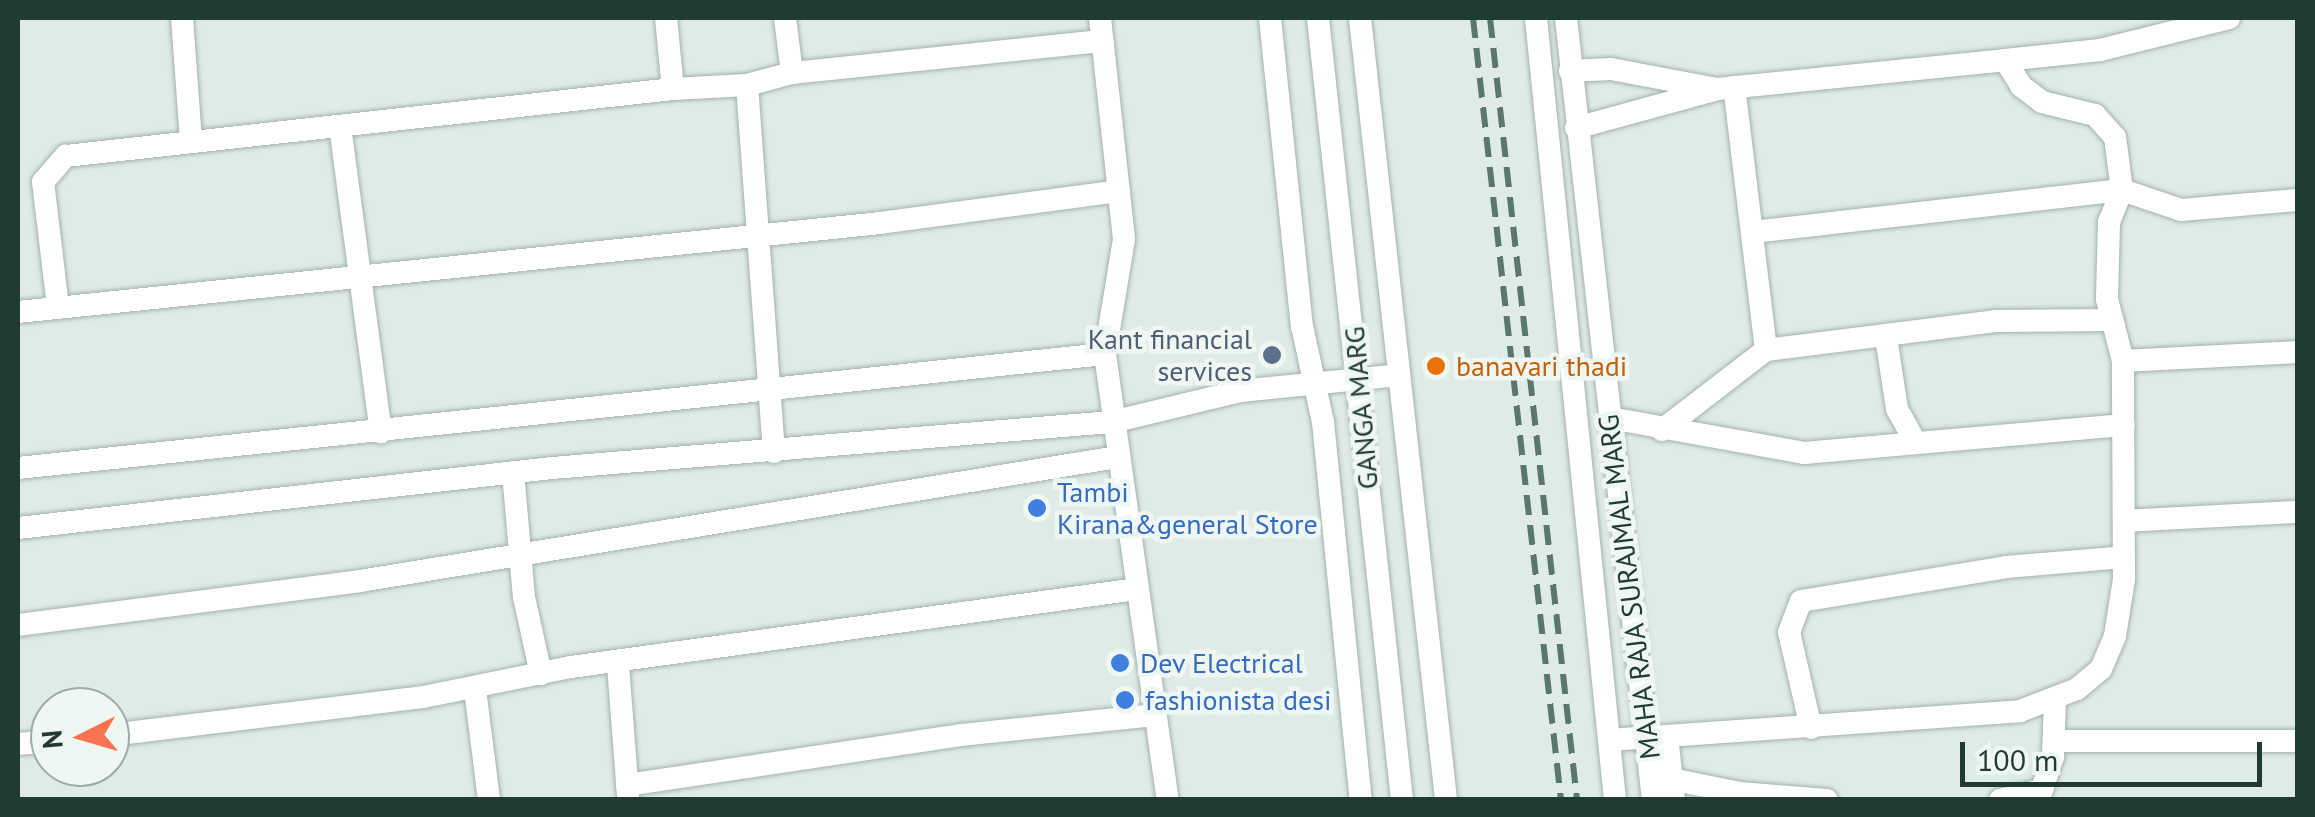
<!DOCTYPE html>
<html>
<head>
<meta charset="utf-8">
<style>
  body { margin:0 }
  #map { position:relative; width:2315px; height:817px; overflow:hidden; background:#dfebe5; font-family:"PT Sans",sans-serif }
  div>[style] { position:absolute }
  .roads { filter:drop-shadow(0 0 2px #a2b3ac) drop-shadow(0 0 2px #a2b3ac) }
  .minor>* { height:22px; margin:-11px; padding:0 11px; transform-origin:11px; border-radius:11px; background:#fff }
  .rail>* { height:6px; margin-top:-3px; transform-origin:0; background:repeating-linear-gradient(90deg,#59776e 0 20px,transparent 0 30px) }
  .dots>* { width:28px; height:28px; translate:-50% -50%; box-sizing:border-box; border:5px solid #eff7f3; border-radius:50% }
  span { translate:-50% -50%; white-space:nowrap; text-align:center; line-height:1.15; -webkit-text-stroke:9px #eff7f3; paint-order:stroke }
  .service-label { font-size:28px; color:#4e5e75 }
  .right { translate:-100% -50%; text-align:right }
  .food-label { font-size:28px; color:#c56008 }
  .left { translate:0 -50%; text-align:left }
  .street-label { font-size:28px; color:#1f3b33 }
  .shop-label { font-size:28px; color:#366cbe }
  .frame { position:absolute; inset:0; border:20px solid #1f3b33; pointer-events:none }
  .north { position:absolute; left:30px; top:687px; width:100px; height:100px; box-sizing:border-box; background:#eff7f3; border:2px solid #9caca6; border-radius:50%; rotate:265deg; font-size:28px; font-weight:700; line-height:40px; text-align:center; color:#1f3b33 }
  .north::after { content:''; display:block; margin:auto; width:35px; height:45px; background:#f8734f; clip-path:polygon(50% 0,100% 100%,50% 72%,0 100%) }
  .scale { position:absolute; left:1960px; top:742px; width:302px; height:45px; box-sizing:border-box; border:5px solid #1f3b33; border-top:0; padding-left:12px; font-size:30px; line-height:35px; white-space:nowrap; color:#1f3b33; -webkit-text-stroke:8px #eff7f3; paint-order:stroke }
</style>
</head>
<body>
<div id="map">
  <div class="roads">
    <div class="minor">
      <div style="left:182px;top:18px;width:122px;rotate:85.8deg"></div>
      <div style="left:666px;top:18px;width:71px;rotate:84.4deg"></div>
      <div style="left:673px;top:89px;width:74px;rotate:-3.1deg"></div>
      <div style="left:747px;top:85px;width:47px;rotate:-14.9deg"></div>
      <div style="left:792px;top:73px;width:55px;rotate:-97.3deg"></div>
      <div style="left:1100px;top:18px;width:222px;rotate:83.8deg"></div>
      <div style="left:1124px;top:239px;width:117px;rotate:99.4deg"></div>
      <div style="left:1105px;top:354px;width:450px;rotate:82deg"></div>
      <div style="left:1270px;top:18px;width:310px;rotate:84.1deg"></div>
      <div style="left:1302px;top:326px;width:98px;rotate:77.7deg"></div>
      <div style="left:1323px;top:422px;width:380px;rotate:84.3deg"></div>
      <div style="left:1318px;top:18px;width:786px;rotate:83.87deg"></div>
      <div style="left:1360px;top:18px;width:787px;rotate:83.72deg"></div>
      <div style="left:1536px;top:18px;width:786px;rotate:84.23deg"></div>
      <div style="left:1566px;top:18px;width:787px;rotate:83.65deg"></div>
      <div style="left:2005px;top:60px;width:96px;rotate:-6deg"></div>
      <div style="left:2100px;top:50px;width:133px;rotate:-13.9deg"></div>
      <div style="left:1570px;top:71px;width:41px;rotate:-2.8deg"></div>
      <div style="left:1611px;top:69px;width:108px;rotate:10.7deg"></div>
      <div style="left:1717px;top:89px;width:289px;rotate:-5.7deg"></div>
      <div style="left:2005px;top:60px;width:31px;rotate:58deg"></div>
      <div style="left:2021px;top:86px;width:26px;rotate:37deg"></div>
      <div style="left:2042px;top:102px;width:55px;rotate:13.8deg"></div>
      <div style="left:2095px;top:115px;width:30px;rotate:48deg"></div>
      <div style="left:2115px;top:137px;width:53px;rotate:82.5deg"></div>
      <div style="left:2122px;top:190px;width:35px;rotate:112deg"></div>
      <div style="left:2109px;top:222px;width:77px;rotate:91.5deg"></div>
      <div style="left:2107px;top:299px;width:64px;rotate:75.5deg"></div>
      <div style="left:2123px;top:361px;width:175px;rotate:-2.9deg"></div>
      <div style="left:792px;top:73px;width:312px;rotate:-5.9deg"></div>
      <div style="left:747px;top:85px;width:368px;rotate:85.8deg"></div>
      <div style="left:340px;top:126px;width:309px;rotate:82.4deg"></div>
      <div style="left:1576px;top:128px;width:143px;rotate:-15.4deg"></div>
      <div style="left:1753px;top:232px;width:371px;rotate:-6.5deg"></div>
      <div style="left:2122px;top:190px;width:62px;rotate:18.7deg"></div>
      <div style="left:2181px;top:210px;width:117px;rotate:-4.9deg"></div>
      <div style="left:58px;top:307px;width:126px;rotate:-96.8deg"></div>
      <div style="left:43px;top:182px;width:35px;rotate:-49deg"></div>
      <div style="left:66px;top:156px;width:611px;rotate:-6.3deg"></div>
      <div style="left:18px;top:312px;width:867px;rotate:-5.89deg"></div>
      <div style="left:880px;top:223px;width:241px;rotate:-7.6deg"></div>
      <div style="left:1886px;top:337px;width:73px;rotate:81.3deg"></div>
      <div style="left:1897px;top:409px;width:39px;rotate:61deg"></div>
      <div style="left:1766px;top:350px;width:231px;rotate:-7.2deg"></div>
      <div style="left:1995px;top:321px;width:117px;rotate:-0.5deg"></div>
      <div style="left:1610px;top:418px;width:197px;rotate:10.2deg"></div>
      <div style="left:1804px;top:453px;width:321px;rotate:-5deg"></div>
      <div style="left:1662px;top:430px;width:131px;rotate:-37.6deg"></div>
      <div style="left:1766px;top:350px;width:265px;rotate:-96.9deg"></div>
      <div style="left:18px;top:468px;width:1093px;rotate:-5.99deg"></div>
      <div style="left:513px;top:472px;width:125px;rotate:85deg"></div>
      <div style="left:524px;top:597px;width:79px;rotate:77.6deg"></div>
      <div style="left:2124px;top:521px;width:174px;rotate:-3deg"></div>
      <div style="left:18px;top:528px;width:537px;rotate:-6.41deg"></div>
      <div style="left:552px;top:468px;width:562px;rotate:-4.7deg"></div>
      <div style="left:1112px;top:422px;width:132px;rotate:-13.6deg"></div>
      <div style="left:1240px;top:391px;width:160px;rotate:-5.7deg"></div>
      <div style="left:18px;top:625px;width:345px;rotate:-7.3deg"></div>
      <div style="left:360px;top:581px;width:767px;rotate:-9.3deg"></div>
      <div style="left:618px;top:665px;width:131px;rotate:85.6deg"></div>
      <div style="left:475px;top:689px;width:112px;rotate:82.8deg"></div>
      <div style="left:1811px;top:728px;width:98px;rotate:-102.9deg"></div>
      <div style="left:1789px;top:632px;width:33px;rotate:-69deg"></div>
      <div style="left:1801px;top:601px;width:208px;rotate:-9.4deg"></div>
      <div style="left:2006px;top:567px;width:118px;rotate:-4.8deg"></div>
      <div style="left:110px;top:735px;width:315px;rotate:-6.9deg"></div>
      <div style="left:423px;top:697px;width:151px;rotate:-11.5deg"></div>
      <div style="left:571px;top:667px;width:571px;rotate:-7.85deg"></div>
      <div style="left:1667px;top:736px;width:64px;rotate:83.8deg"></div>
      <div style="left:1609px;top:740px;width:412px;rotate:-4deg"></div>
      <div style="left:2020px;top:711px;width:61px;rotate:-21.1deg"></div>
      <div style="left:2077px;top:689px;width:31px;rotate:-40deg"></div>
      <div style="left:2101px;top:669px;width:36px;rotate:-67deg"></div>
      <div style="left:2115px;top:636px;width:58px;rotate:-81deg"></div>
      <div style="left:2124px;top:579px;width:218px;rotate:-90.3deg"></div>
      <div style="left:2054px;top:741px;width:244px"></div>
      <div style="left:18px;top:744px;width:32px;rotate:-5deg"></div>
      <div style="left:1671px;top:779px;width:69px;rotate:11.6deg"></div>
      <div style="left:1739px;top:793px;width:88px;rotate:4.5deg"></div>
      <div style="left:627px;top:785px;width:338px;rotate:-8.5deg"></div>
      <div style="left:961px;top:735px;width:196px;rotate:-5.9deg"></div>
      <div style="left:2000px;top:800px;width:43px;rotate:-13.4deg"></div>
      <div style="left:2042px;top:790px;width:35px;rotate:-72deg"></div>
      <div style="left:2053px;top:757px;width:56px;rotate:-88deg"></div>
    </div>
  </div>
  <div class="rail">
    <div style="left:1473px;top:18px;width:787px;rotate:83.58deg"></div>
    <div style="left:1490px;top:18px;width:787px;rotate:83.65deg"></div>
  </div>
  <div class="dots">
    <div style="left:1272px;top:355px;background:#5c6f8a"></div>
    <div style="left:1436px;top:366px;background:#e8710a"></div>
    <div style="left:1037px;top:508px;background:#3f7fe0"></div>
    <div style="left:1120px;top:663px;background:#3f7fe0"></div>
    <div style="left:1125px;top:700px;background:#3f7fe0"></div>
  </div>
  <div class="service-label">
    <span class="right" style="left:1252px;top:355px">Kant financial<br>services</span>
  </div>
  <div class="food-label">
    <span class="left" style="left:1456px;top:366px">banavari thadi</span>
  </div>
  <div class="street-label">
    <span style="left:1361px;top:408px;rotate:-95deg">GANGA MARG</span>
    <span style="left:1629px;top:587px;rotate:-97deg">MAHA RAJA SURAJMAL MARG</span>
  </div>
  <div class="shop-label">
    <span class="left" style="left:1057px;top:508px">Tambi<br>Kirana&amp;general Store</span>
    <span class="left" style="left:1140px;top:663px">Dev Electrical</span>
    <span class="left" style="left:1145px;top:700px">fashionista desi</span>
  </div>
  <div class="frame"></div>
  <div class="north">N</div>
  <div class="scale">100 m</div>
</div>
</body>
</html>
